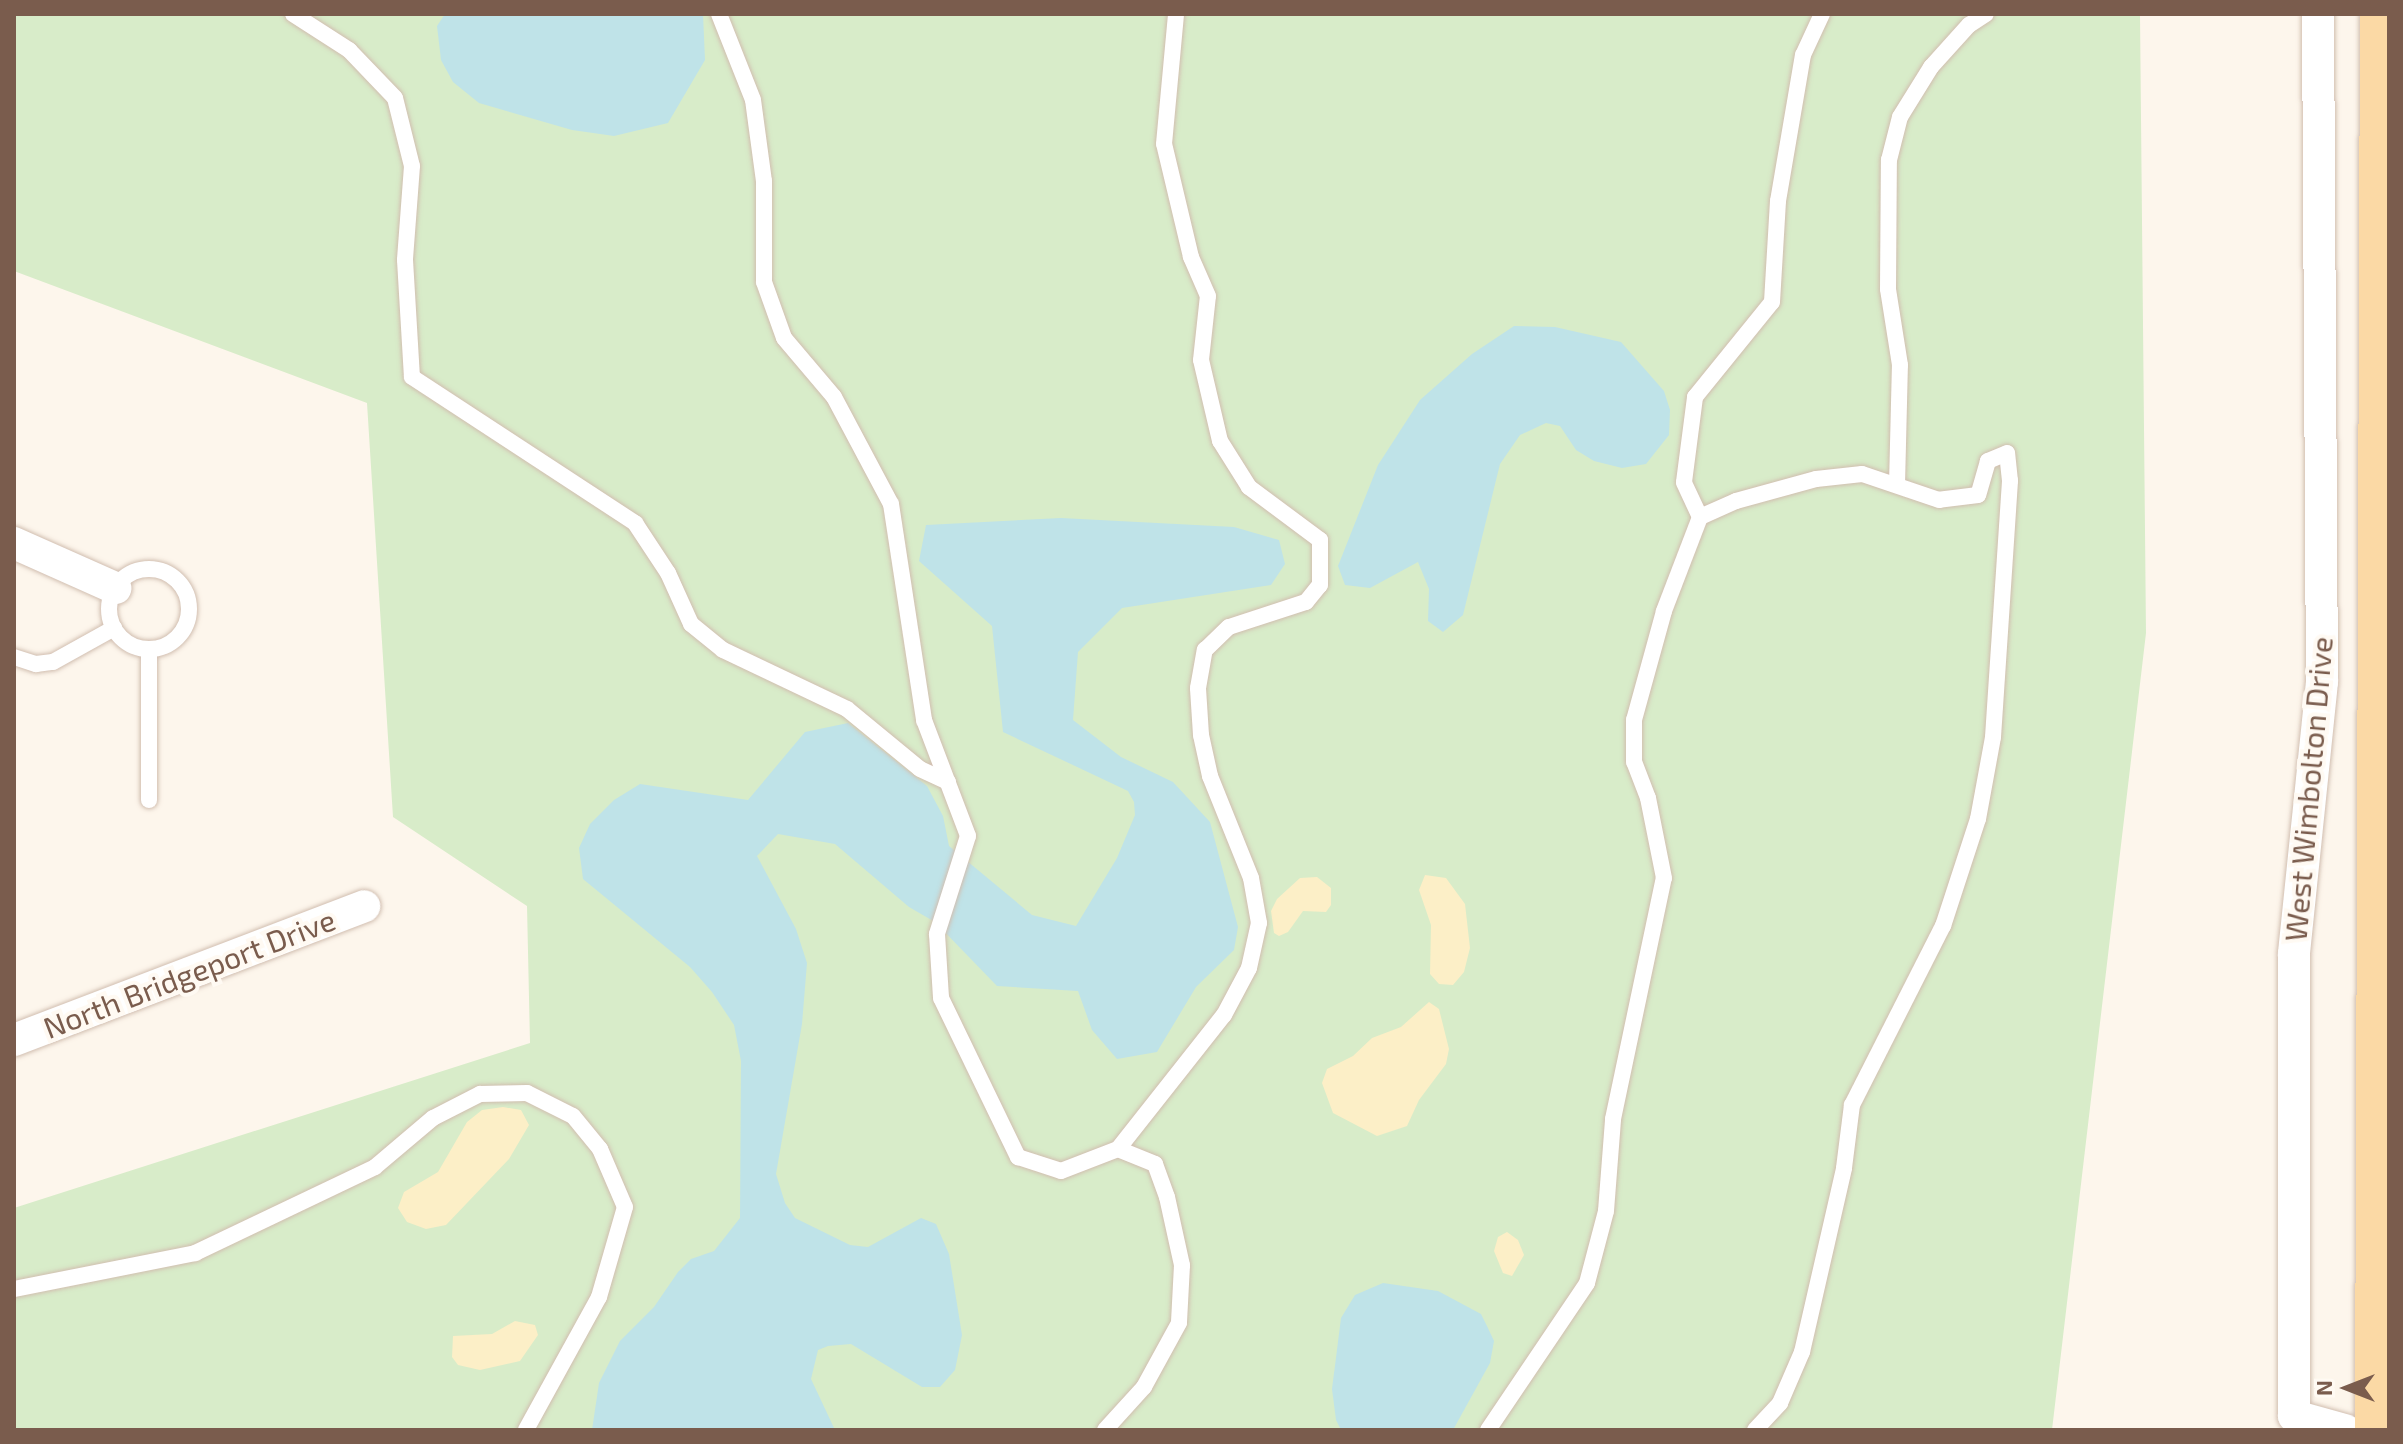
<!DOCTYPE html>
<html>
<head>
<meta charset="utf-8">
<style>
  body { margin:0 }
  #map { position:relative; width:2403px; height:1444px; overflow:hidden; background:#fdf6ec; font-family:"Exo 2",sans-serif }
  div>[style] { position:absolute }
  .green>* { inset:0; background:#d8ecc9 }
  .sand>* { inset:0; background:#fcefc7 }
  .water>* { inset:0; background:#bfe3e8 }
  .roads { filter:drop-shadow(0 0 2px #d1beb0) drop-shadow(0 0 2px #d1beb0) }
  .service>* { height:16px; margin:-8px; padding:0 8px; transform-origin:8px; border-radius:8px; background:#fff }
  .service>.ring { margin:-8px; padding:0; box-sizing:content-box; background:none; border:16px solid #fff; border-radius:50% }
  .minor>* { height:32px; margin:-16px; padding:0 16px; transform-origin:16px; border-radius:16px; background:#fff }
  .primary>* { height:44px; margin:-22px; padding:0 22px; transform-origin:22px; border-radius:22px; background:#fbd9a5 }
  span { translate:-50% -50%; white-space:nowrap; text-align:center; line-height:1.15; -webkit-text-stroke:8px #fffaf3; paint-order:stroke }
  .street-label { font-size:30px; color:#7a5c4d }
  .frame { position:absolute; inset:0; border:16px solid #7a5c4d; pointer-events:none }
  .north { position:absolute; left:2307px; top:1348px; width:80px; height:80px; -webkit-text-stroke:6px #fffaf3; paint-order:stroke; rotate:270deg; font-size:22px; font-weight:700; line-height:32px; text-align:center; color:#7a5c4d }
  .north::after { content:''; display:block; margin:auto; width:28px; height:36px; background:#7a5c4d; clip-path:polygon(50% 0,100% 100%,50% 72%,0 100%) }
</style>
</head>
<body>
<div id="map">
  <div class="green">
    <div style="clip-path:polygon(14px 14px,2140px 14px,2146px 633px,2052px 1430px,14px 1430px,14px 1208px,530px 1043px,527px 906px,393px 817px,367px 403px,14px 271px)"></div>
  </div>
  <div class="sand">
    <div style="clip-path:polygon(1425px 875px,1446px 878px,1465px 904px,1470px 948px,1464px 972px,1453px 985px,1439px 984px,1430px 974px,1431px 925px,1419px 890px)"></div>
    <div style="clip-path:polygon(1317px 877px,1331px 888px,1331px 905px,1326px 912px,1303px 911px,1288px 932px,1279px 936px,1274px 933px,1271px 911px,1277px 899px,1300px 878px)"></div>
    <div style="clip-path:polygon(1429px 1002px,1439px 1009px,1449px 1049px,1446px 1064px,1419px 1100px,1407px 1126px,1377px 1136px,1333px 1113px,1322px 1083px,1327px 1069px,1353px 1056px,1372px 1038px,1401px 1027px)"></div>
    <div style="clip-path:polygon(503px 1107px,521px 1110px,529px 1125px,509px 1159px,446px 1225px,426px 1229px,407px 1222px,398px 1208px,404px 1192px,438px 1172px,467px 1122px,482px 1110px)"></div>
    <div style="clip-path:polygon(1507px 1232px,1518px 1240px,1524px 1255px,1512px 1276px,1503px 1273px,1494px 1251px,1498px 1237px)"></div>
    <div style="clip-path:polygon(515px 1321px,535px 1325px,538px 1335px,520px 1361px,480px 1370px,458px 1365px,452px 1357px,453px 1336px,492px 1334px)"></div>
  </div>
  <div class="water">
    <div style="clip-path:polygon(445px 14px,703px 14px,705px 60px,668px 123px,614px 136px,572px 130px,479px 103px,453px 82px,441px 60px,437px 26px)"></div>
    <div style="clip-path:polygon(1514px 326px,1555px 327px,1621px 342px,1664px 391px,1670px 410px,1669px 435px,1646px 464px,1622px 468px,1594px 461px,1576px 450px,1560px 426px,1546px 423px,1520px 435px,1500px 464px,1463px 615px,1443px 632px,1428px 621px,1429px 589px,1418px 562px,1370px 588px,1345px 585px,1338px 566px,1378px 465px,1420px 400px,1472px 354px)"></div>
    <div style="clip-path:polygon(1061px 518px,1234px 527px,1279px 540px,1285px 564px,1271px 585px,1122px 608px,1078px 652px,1073px 720px,1121px 757px,1173px 782px,1210px 822px,1238px 927px,1234px 950px,1196px 987px,1157px 1052px,1117px 1059px,1092px 1030px,1078px 991px,997px 986px,935px 922px,909px 907px,835px 844px,778px 834px,757px 856px,796px 929px,807px 963px,802px 1024px,776px 1174px,785px 1203px,795px 1218px,850px 1245px,868px 1247px,921px 1218px,936px 1224px,949px 1254px,962px 1335px,955px 1370px,940px 1387px,922px 1387px,851px 1344px,828px 1346px,818px 1350px,811px 1379px,835px 1430px,592px 1430px,599px 1383px,620px 1341px,654px 1307px,678px 1272px,691px 1259px,714px 1251px,740px 1218px,741px 1061px,734px 1025px,712px 992px,690px 967px,583px 879px,579px 848px,590px 824px,614px 800px,640px 784px,748px 800px,805px 732px,848px 723px,927px 786px,943px 816px,949px 846px,1032px 915px,1076px 926px,1117px 858px,1135px 815px,1134px 802px,1128px 791px,1003px 732px,992px 626px,919px 561px,926px 525px)"></div>
    <div style="clip-path:polygon(1383px 1283px,1438px 1291px,1481px 1314px,1487px 1326px,1494px 1341px,1490px 1363px,1453px 1430px,1341px 1430px,1336px 1420px,1332px 1389px,1341px 1318px,1355px 1295px)"></div>
  </div>
  <div class="roads">
    <div class="service">
      <div style="left:293px;top:14px;width:67px;rotate:32.7deg"></div>
      <div style="left:349px;top:50px;width:66px;rotate:46.2deg"></div>
      <div style="left:395px;top:98px;width:70px;rotate:76deg"></div>
      <div style="left:412px;top:166px;width:94px;rotate:94.3deg"></div>
      <div style="left:405px;top:260px;width:117px;rotate:86.6deg"></div>
      <div style="left:412px;top:377px;width:267px;rotate:33.2deg"></div>
      <div style="left:635px;top:523px;width:60px;rotate:56.6deg"></div>
      <div style="left:668px;top:573px;width:56px;rotate:65.7deg"></div>
      <div style="left:691px;top:624px;width:41px;rotate:39.1deg"></div>
      <div style="left:723px;top:650px;width:137px;rotate:25.4deg"></div>
      <div style="left:847px;top:709px;width:94px;rotate:39.4deg"></div>
      <div style="left:920px;top:769px;width:31px;rotate:25deg"></div>
      <div style="left:719px;top:14px;width:92px;rotate:68.4deg"></div>
      <div style="left:753px;top:100px;width:82px;rotate:82.3deg"></div>
      <div style="left:764px;top:181px;width:101px;rotate:90deg"></div>
      <div style="left:764px;top:282px;width:59px;rotate:70.3deg"></div>
      <div style="left:784px;top:338px;width:77px;rotate:49.7deg"></div>
      <div style="left:834px;top:397px;width:121px;rotate:62deg"></div>
      <div style="left:891px;top:504px;width:219px;rotate:81.3deg"></div>
      <div style="left:924px;top:720px;width:124px;rotate:69.2deg"></div>
      <div style="left:968px;top:836px;width:103px;rotate:107.6deg"></div>
      <div style="left:937px;top:934px;width:64px;rotate:86.4deg"></div>
      <div style="left:941px;top:998px;width:177px;rotate:64.2deg"></div>
      <div style="left:1018px;top:1157px;width:45px;rotate:18deg"></div>
      <div style="left:1061px;top:1171px;width:61px;rotate:-21.1deg"></div>
      <div style="left:1118px;top:1149px;width:40px;rotate:22deg"></div>
      <div style="left:1155px;top:1164px;width:35px;rotate:70deg"></div>
      <div style="left:1167px;top:1197px;width:70px;rotate:77.6deg"></div>
      <div style="left:1182px;top:1265px;width:58px;rotate:93deg"></div>
      <div style="left:1179px;top:1323px;width:73px;rotate:118.7deg"></div>
      <div style="left:1144px;top:1387px;width:58px;rotate:132.2deg"></div>
      <div style="left:1897px;top:485px;width:120px;rotate:-88.6deg"></div>
      <div style="left:1900px;top:365px;width:77px;rotate:-99deg"></div>
      <div style="left:1888px;top:289px;width:129px;rotate:-89.6deg"></div>
      <div style="left:1889px;top:160px;width:44px;rotate:-75.7deg"></div>
      <div style="left:1900px;top:117px;width:59px;rotate:-58.2deg"></div>
      <div style="left:1931px;top:67px;width:57px;rotate:-47.9deg"></div>
      <div style="left:1969px;top:25px;width:20px;rotate:-33deg"></div>
      <div class="ring" style="left:109px;top:569px;width:64px;height:64px"></div>
      <div style="left:149px;top:649px;width:151px;rotate:90deg"></div>
      <div style="left:14px;top:657px;width:23px;rotate:18deg"></div>
      <div style="left:36px;top:664px;width:17px;rotate:-7deg"></div>
      <div style="left:53px;top:662px;width:70px;rotate:-29.1deg"></div>
      <div style="left:1118px;top:1149px;width:171px;rotate:-51.7deg"></div>
      <div style="left:1224px;top:1015px;width:53px;rotate:-62deg"></div>
      <div style="left:1249px;top:968px;width:46px;rotate:-77.5deg"></div>
      <div style="left:1259px;top:923px;width:46px;rotate:-100.1deg"></div>
      <div style="left:1251px;top:878px;width:110px;rotate:-111.9deg"></div>
      <div style="left:1210px;top:776px;width:42px;rotate:-102.4deg"></div>
      <div style="left:1201px;top:735px;width:47px;rotate:-93.7deg"></div>
      <div style="left:1198px;top:688px;width:39px;rotate:-80deg"></div>
      <div style="left:1205px;top:650px;width:33px;rotate:-44deg"></div>
      <div style="left:1229px;top:627px;width:81px;rotate:-18deg"></div>
      <div style="left:1306px;top:602px;width:22px;rotate:-51deg"></div>
      <div style="left:1320px;top:585px;width:45px;rotate:-90deg"></div>
      <div style="left:1320px;top:540px;width:89px;rotate:-143.3deg"></div>
      <div style="left:1249px;top:487px;width:54px;rotate:-122.2deg"></div>
      <div style="left:1220px;top:441px;width:83px;rotate:-103.2deg"></div>
      <div style="left:1201px;top:360px;width:64px;rotate:-83.8deg"></div>
      <div style="left:1208px;top:296px;width:43px;rotate:-113.6deg"></div>
      <div style="left:1191px;top:257px;width:116px;rotate:-103.4deg"></div>
      <div style="left:1164px;top:144px;width:131px;rotate:-84.7deg"></div>
      <div style="left:14px;top:1289px;width:185px;rotate:-11.2deg"></div>
      <div style="left:195px;top:1253px;width:199px;rotate:-25.5deg"></div>
      <div style="left:375px;top:1167px;width:76px;rotate:-40.2deg"></div>
      <div style="left:433px;top:1118px;width:53px;rotate:-27.1deg"></div>
      <div style="left:480px;top:1094px;width:47px;rotate:-1.2deg"></div>
      <div style="left:527px;top:1093px;width:51px;rotate:26.6deg"></div>
      <div style="left:573px;top:1116px;width:43px;rotate:50.7deg"></div>
      <div style="left:600px;top:1149px;width:63px;rotate:66.7deg"></div>
      <div style="left:625px;top:1207px;width:94px;rotate:106.1deg"></div>
      <div style="left:599px;top:1297px;width:152px;rotate:118.8deg"></div>
      <div style="left:1488px;top:1430px;width:177px;rotate:-56deg"></div>
      <div style="left:1587px;top:1283px;width:74px;rotate:-75.2deg"></div>
      <div style="left:1606px;top:1211px;width:92px;rotate:-85.6deg"></div>
      <div style="left:1613px;top:1119px;width:246px;rotate:-78.1deg"></div>
      <div style="left:1664px;top:878px;width:82px;rotate:-101.3deg"></div>
      <div style="left:1648px;top:798px;width:39px;rotate:-111deg"></div>
      <div style="left:1634px;top:762px;width:42px;rotate:-90deg"></div>
      <div style="left:1634px;top:720px;width:113px;rotate:-74.6deg"></div>
      <div style="left:1664px;top:611px;width:101px;rotate:-69deg"></div>
      <div style="left:1755px;top:1430px;width:37px;rotate:-47deg"></div>
      <div style="left:1780px;top:1403px;width:56px;rotate:-66.7deg"></div>
      <div style="left:1802px;top:1352px;width:189px;rotate:-77.1deg"></div>
      <div style="left:1844px;top:1168px;width:64px;rotate:-82.8deg"></div>
      <div style="left:1852px;top:1105px;width:201px;rotate:-63.1deg"></div>
      <div style="left:1943px;top:926px;width:113px;rotate:-71.9deg"></div>
      <div style="left:1978px;top:819px;width:83px;rotate:-79.6deg"></div>
      <div style="left:1993px;top:737px;width:257px;rotate:-86.2deg"></div>
      <div style="left:2010px;top:481px;width:28px;rotate:-96deg"></div>
      <div style="left:2007px;top:453px;width:21px;rotate:157deg"></div>
      <div style="left:1988px;top:461px;width:35px;rotate:106deg"></div>
      <div style="left:1978px;top:495px;width:39px;rotate:173deg"></div>
      <div style="left:1939px;top:500px;width:81px;rotate:-161.3deg"></div>
      <div style="left:1862px;top:474px;width:46px;rotate:173.8deg"></div>
      <div style="left:1816px;top:479px;width:83px;rotate:164.6deg"></div>
      <div style="left:1736px;top:501px;width:39px;rotate:156deg"></div>
      <div style="left:1700px;top:517px;width:38px;rotate:-115deg"></div>
      <div style="left:1684px;top:482px;width:86px;rotate:-82.6deg"></div>
      <div style="left:1695px;top:397px;width:122px;rotate:-51deg"></div>
      <div style="left:1772px;top:302px;width:101px;rotate:-86.6deg"></div>
      <div style="left:1778px;top:201px;width:148px;rotate:-80.3deg"></div>
      <div style="left:1803px;top:55px;width:45px;rotate:-65.1deg"></div>
    </div>
    <div class="minor">
      <div style="left:2318px;top:14px;width:668px;rotate:89.66deg"></div>
      <div style="left:2322px;top:682px;width:273px;rotate:95.9deg"></div>
      <div style="left:2294px;top:954px;width:462px;rotate:90deg"></div>
      <div style="left:2294px;top:1416px;width:53px;rotate:15.4deg"></div>
      <div style="left:14px;top:543px;width:111px;rotate:24deg"></div>
      <div style="left:14px;top:1040px;width:375px;rotate:-20.9deg"></div>
    </div>
    <div class="primary">
      <div style="left:2377px;top:1430px;width:1416px;rotate:-89.8deg"></div>
    </div>
  </div>
  <div class="street-label">
    <span style="left:2308px;top:789px;rotate:-85deg">West Wimbolton Drive</span>
    <span style="left:189px;top:973px;rotate:-21deg">North Bridgeport Drive</span>
  </div>
  <div class="frame"></div>
  <div class="north">N</div>
</div>
</body>
</html>
